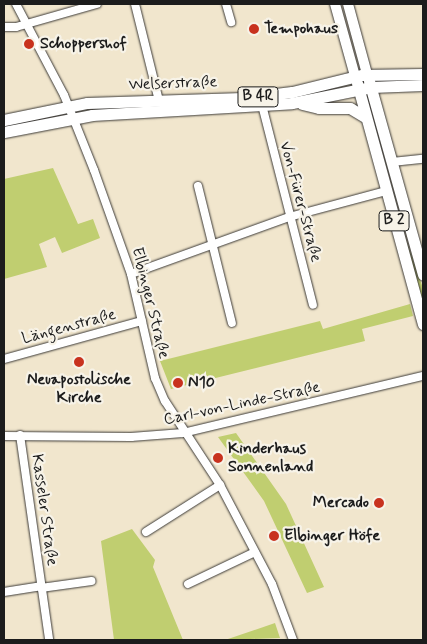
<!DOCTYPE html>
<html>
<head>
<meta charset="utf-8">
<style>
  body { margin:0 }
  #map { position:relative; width:427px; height:644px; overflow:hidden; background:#f1e6cd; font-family:Mynerve,sans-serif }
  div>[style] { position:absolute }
  .green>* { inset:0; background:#c0ce70 }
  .roads { filter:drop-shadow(0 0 1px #3c3a37) drop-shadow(0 0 1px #3c3a37) }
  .minor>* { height:8px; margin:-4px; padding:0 4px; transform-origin:4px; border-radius:4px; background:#fff }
  .secondary>* { height:10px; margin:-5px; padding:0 5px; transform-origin:5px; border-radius:5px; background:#fff }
  .primary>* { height:11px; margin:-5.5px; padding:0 5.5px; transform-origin:5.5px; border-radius:5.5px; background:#fff }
  .dots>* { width:14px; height:14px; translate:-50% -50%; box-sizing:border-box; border:2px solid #f7f3e8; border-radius:50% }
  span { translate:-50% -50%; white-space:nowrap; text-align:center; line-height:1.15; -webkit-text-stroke:4.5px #f7f3e8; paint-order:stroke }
  .shield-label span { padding:1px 4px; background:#f7f3e8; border:1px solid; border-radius:4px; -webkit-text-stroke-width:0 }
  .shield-label { font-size:15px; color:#1c1c1c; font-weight:700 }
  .poi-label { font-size:16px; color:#1c1c1c; font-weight:700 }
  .left { translate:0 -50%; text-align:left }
  .right { translate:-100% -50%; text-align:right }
  .street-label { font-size:16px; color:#1c1c1c }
  .frame { position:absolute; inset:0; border:5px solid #1c1c1c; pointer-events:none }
</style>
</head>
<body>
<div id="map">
  <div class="green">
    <div style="clip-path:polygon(53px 168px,78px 224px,93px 219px,100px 238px,62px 253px,55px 237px,39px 244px,47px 267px,4px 279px,4px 179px)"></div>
    <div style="clip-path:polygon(403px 232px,423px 288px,423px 311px)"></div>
    <div style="clip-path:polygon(410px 304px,413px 316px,362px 329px,365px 341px,171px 389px,160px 361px,320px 321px,323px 329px)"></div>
    <div style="clip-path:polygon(236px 433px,286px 504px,324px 587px,307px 593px,264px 501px,218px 437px)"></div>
    <div style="clip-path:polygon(132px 529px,155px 560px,153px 567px,183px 640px,114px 640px,101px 541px)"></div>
    <div style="clip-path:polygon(275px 623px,280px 638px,225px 640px)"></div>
  </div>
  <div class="roads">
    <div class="minor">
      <div style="left:16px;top:4px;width:103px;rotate:62.2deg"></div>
      <div style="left:64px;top:95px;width:81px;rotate:68.2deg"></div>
      <div style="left:94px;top:170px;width:110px;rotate:70.4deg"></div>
      <div style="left:131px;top:274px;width:107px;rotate:77deg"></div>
      <div style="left:155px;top:378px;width:25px;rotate:67deg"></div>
      <div style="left:165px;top:401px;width:100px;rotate:56.8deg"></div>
      <div style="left:220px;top:485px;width:112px;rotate:62.3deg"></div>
      <div style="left:272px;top:584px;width:60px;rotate:69.4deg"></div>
      <div style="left:135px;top:4px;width:100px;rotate:76.1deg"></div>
      <div style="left:226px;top:4px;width:19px;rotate:74deg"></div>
      <div style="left:4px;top:27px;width:12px"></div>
      <div style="left:16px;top:27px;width:84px;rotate:-15.9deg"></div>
      <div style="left:262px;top:105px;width:206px;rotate:75.7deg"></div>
      <div style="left:392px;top:162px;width:31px;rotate:-6deg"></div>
      <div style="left:198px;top:186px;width:141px;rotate:76.1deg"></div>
      <div style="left:131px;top:274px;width:168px;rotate:-19.8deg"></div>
      <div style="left:289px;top:217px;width:100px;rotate:-15deg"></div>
      <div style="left:4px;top:359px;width:143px;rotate:-15.4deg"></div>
      <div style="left:20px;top:435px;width:207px;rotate:81.9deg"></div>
      <div style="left:4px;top:436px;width:127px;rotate:0.5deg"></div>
      <div style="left:131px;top:437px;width:52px;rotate:-4.4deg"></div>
      <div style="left:183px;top:433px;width:247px;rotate:-13.4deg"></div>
      <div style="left:146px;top:532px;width:88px;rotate:-32.4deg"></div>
      <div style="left:188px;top:584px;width:74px;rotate:-25.5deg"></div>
      <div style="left:41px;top:588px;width:51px;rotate:-7.8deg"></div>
      <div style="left:4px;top:592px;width:37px;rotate:-9deg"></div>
    </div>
    <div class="secondary">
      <div style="left:335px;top:4px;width:75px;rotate:74.5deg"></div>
      <div style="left:348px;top:4px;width:73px;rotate:74.8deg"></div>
    </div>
    <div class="primary">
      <div style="left:369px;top:81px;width:201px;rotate:74.4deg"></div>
      <div style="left:357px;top:83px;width:250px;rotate:74.7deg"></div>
      <div style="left:302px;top:104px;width:17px;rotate:13deg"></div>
      <div style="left:319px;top:108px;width:31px"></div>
      <div style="left:350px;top:108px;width:17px;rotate:31deg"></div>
      <div style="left:4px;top:120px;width:85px;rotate:-11.6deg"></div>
      <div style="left:87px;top:103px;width:156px;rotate:-1.8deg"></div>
      <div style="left:243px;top:98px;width:49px;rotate:-7deg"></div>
      <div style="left:292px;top:92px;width:72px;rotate:-13.7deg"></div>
      <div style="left:362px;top:75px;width:61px;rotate:-0.9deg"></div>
      <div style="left:4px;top:132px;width:90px;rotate:-10.9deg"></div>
      <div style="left:92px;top:115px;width:200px;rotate:-3.4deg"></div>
      <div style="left:292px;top:103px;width:81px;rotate:-11.4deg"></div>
      <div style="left:371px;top:87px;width:52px;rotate:-2.2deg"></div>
    </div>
  </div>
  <div class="dots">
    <div style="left:254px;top:29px;background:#c8321e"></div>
    <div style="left:29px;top:44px;background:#c8321e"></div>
    <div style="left:79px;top:362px;background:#c8321e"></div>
    <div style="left:178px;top:383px;background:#c8321e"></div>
    <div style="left:218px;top:458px;background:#c8321e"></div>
    <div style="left:379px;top:503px;background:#c8321e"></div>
    <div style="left:274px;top:536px;background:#c8321e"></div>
  </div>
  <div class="shield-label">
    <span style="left:258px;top:97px">B 4R</span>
    <span style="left:394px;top:221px">B 2</span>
  </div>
  <div class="poi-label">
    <span class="left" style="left:264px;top:29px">Tempohaus</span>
    <span class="left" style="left:40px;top:44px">Schoppershof</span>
    <span style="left:79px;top:389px">Neuapostolische<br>Kirche</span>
    <span class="left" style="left:188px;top:383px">N10</span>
    <span class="left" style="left:228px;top:458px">Kinderhaus<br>Sonnenland</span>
    <span class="right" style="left:369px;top:503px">Mercado</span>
    <span class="left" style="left:284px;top:536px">Elbinger Höfe</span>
  </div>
  <div class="street-label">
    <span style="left:173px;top:84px;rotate:-2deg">Welserstraße</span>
    <span style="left:300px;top:202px;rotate:75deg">Von-Fürer-Straße</span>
    <span style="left:150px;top:303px;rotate:76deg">Elbinger Straße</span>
    <span style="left:69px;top:327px;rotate:-15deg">Längenstraße</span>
    <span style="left:242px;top:404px;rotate:-12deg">Carl-von-Linde-Straße</span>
    <span style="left:44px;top:510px;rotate:82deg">Kasseler Straße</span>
  </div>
  <div class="frame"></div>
</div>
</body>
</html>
